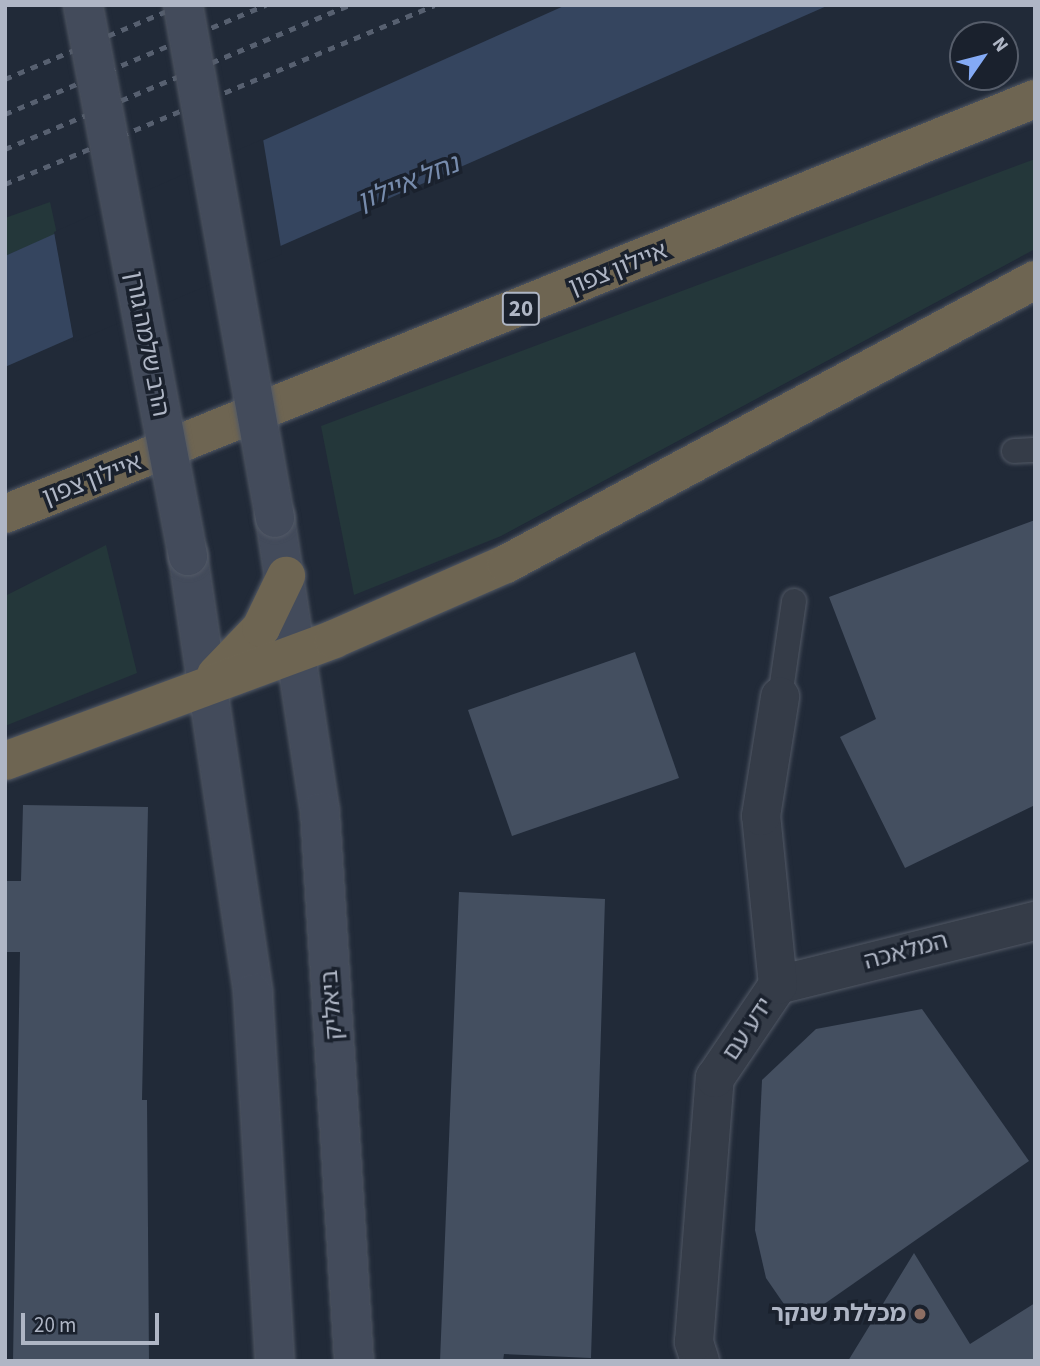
<!DOCTYPE html>
<html>
<head>
<meta charset="utf-8">
<style>
  body { margin:0 }
  #map { position:relative; width:1040px; height:1366px; overflow:hidden; background:#212a38; font-family:"Source Sans 3","Noto Sans Hebrew",sans-serif }
  div>[style] { position:absolute }
  .green>* { inset:0; background:#24373a }
  .water>* { inset:0; background:#35455f }
  .pier>* { inset:0; background:#212a38 }
  .building>* { inset:0; background:#444f60 }
  .roads { filter:drop-shadow(0 0 2px #525966) drop-shadow(0 0 2px #525966) }
  .service>* { height:24px; margin:-12px; padding:0 12px; transform-origin:12px; border-radius:12px; background:#353c48 }
  .minor>* { height:38px; margin:-19px; padding:0 19px; transform-origin:19px; border-radius:19px; background:#353c48 }
  .secondary>* { height:38px; margin:-19px; padding:0 19px; transform-origin:19px; border-radius:19px; background:#434b5b }
  .motorway>* { height:38px; margin:-19px; padding:0 19px; transform-origin:19px; border-radius:19px; background:#6e6552 }
  .rail>* { height:5px; margin-top:-2.5px; transform-origin:0; background:repeating-linear-gradient(90deg,#576070 0 7px,transparent 0 14px) }
  .bridges { filter:drop-shadow(0 0 2px #525966) drop-shadow(0 0 2px #525966) }
  .secondary-bridge>* { height:38px; margin:-19px; padding:0 19px; transform-origin:19px; border-radius:19px; background:#434b5b }
  .dots>* { width:19px; height:19px; translate:-50% -50%; box-sizing:border-box; border:4px solid #1a212d; border-radius:50% }
  span { translate:-50% -50%; white-space:nowrap; text-align:center; line-height:1.15; -webkit-text-stroke:7px #1a212d; paint-order:stroke }
  .shield-label span { padding:2px 5px; background:#1a212d; border:2px solid; border-radius:5px; -webkit-text-stroke-width:0 }
  .shield-label { font-size:23px; color:#afb6c5; font-weight:700 }
  .street-label { font-size:24px; color:#afb6c5 }
  .poi-label { font-size:24px; color:#afb6c5; font-weight:700 }
  .right { translate:-100% -50%; text-align:right }
  .water-label { font-size:26px; color:#778cad; font-style:italic }
  .frame { position:absolute; inset:0; border:7px solid #afb6c5; pointer-events:none }
  .north { position:absolute; left:949px; top:21px; width:70px; height:70px; box-sizing:border-box; background:#1a212d; border:2px solid #565d6a; border-radius:50%; rotate:55deg; font-size:19px; font-weight:700; line-height:28px; text-align:center; color:#afb6c5 }
  .north::after { content:''; display:block; margin:auto; width:24px; height:32px; background:#84aaf5; clip-path:polygon(50% 0,100% 100%,50% 72%,0 100%) }
  .scale { position:absolute; left:21px; top:1313px; width:138px; height:32px; box-sizing:border-box; border:4px solid #afb6c5; border-top:0; padding-left:9px; font-size:21px; line-height:24px; white-space:nowrap; color:#afb6c5; -webkit-text-stroke:5px #1a212d; paint-order:stroke }
</style>
</head>
<body>
<div id="map">
  <div class="green">
    <div style="clip-path:polygon(1035px 159px,1035px 249px,501px 536px,354px 595px,321px 426px)"></div>
    <div style="clip-path:polygon(50px 202px,57px 234px,5px 256px,5px 218px)"></div>
    <div style="clip-path:polygon(106px 545px,137px 673px,5px 726px,5px 596px)"></div>
  </div>
  <div class="water">
    <div style="clip-path:polygon(566px 5px,829px 5px,5px 367px,5px 256px)"></div>
  </div>
  <div class="pier">
    <div style="clip-path:polygon(263px 139px,282px 254px,74px 342px,54px 232px)"></div>
  </div>
  <div class="building">
    <div style="clip-path:polygon(1035px 520px,1035px 805px,905px 868px,840px 737px,876px 719px,829px 597px)"></div>
    <div style="clip-path:polygon(635px 652px,679px 778px,512px 836px,468px 710px)"></div>
    <div style="clip-path:polygon(23px 805px,148px 807px,142px 1100px,147px 1100px,149px 1361px,13px 1361px,20px 952px,5px 952px,5px 881px,21px 881px)"></div>
    <div style="clip-path:polygon(459px 892px,605px 899px,591px 1358px,504px 1354px,503px 1361px,440px 1361px)"></div>
    <div style="clip-path:polygon(922px 1009px,1029px 1161px,797px 1323px,766px 1278px,755px 1230px,762px 1080px,816px 1029px)"></div>
    <div style="clip-path:polygon(914px 1253px,970px 1344px,1035px 1303px,1035px 1361px,848px 1361px)"></div>
  </div>
  <div class="roads">
    <div class="service">
      <div style="left:1014px;top:451px;width:21px;rotate:-3deg"></div>
      <div style="left:780px;top:697px;width:97px;rotate:-81.7deg"></div>
    </div>
    <div class="minor">
      <div style="left:778px;top:985px;width:265px;rotate:-14deg"></div>
      <div style="left:700px;top:1361px;width:20px;rotate:-108deg"></div>
      <div style="left:694px;top:1342px;width:265px;rotate:-85.5deg"></div>
      <div style="left:715px;top:1078px;width:112px;rotate:-55.9deg"></div>
      <div style="left:778px;top:985px;width:170px;rotate:-95.7deg"></div>
      <div style="left:761px;top:816px;width:121px;rotate:-80.9deg"></div>
    </div>
    <div class="secondary">
      <div style="left:275px;top:518px;width:297px;rotate:81.3deg"></div>
      <div style="left:320px;top:812px;width:550px;rotate:86.46deg"></div>
      <div style="left:188px;top:556px;width:442px;rotate:81.5deg"></div>
      <div style="left:253px;top:993px;width:369px;rotate:86.6deg"></div>
    </div>
    <div class="motorway">
      <div style="left:5px;top:514px;width:1110px;rotate:-21.95deg"></div>
      <div style="left:216px;top:675px;width:65px;rotate:-46.2deg"></div>
      <div style="left:261px;top:628px;width:58px;rotate:-64.3deg"></div>
      <div style="left:5px;top:761px;width:351px;rotate:-20.3deg"></div>
      <div style="left:334px;top:639px;width:188px;rotate:-23.6deg"></div>
      <div style="left:506px;top:564px;width:600px;rotate:-28.23deg"></div>
    </div>
  </div>
  <div class="rail">
    <div style="left:5px;top:79px;width:191px;rotate:-22.8deg"></div>
    <div style="left:5px;top:114px;width:283px;rotate:-22.7deg"></div>
    <div style="left:5px;top:149px;width:374px;rotate:-22.7deg"></div>
    <div style="left:5px;top:184px;width:465px;rotate:-22.6deg"></div>
  </div>
  <div class="bridges">
    <div class="secondary-bridge">
      <div style="left:83px;top:5px;width:561px;rotate:79.21deg"></div>
      <div style="left:183px;top:5px;width:521px;rotate:79.83deg"></div>
    </div>
  </div>
  <div class="dots">
    <div style="left:920px;top:1314px;background:#8d6e63"></div>
  </div>
  <div class="shield-label">
    <span style="left:521px;top:309px">20</span>
  </div>
  <div class="street-label">
    <span style="left:618px;top:269px;rotate:-22deg">איילון צפון</span>
    <span style="left:147px;top:344px;rotate:79deg">הרב שלמה גורן</span>
    <span style="left:92px;top:480px;rotate:-21deg">איילון צפון</span>
    <span style="left:906px;top:951px;rotate:-15deg">המלאכה</span>
    <span style="left:332px;top:1005px;rotate:-94deg">ביאליק</span>
    <span style="left:748px;top:1029px;rotate:-56deg">ידע עם</span>
  </div>
  <div class="poi-label">
    <span class="right" style="left:906px;top:1314px">מכללת שנקר</span>
  </div>
  <div class="water-label">
    <span style="left:408px;top:183px;rotate:-22deg">נחל איילון</span>
  </div>
  <div class="frame"></div>
  <div class="north">N</div>
  <div class="scale">20 m</div>
</div>
</body>
</html>
